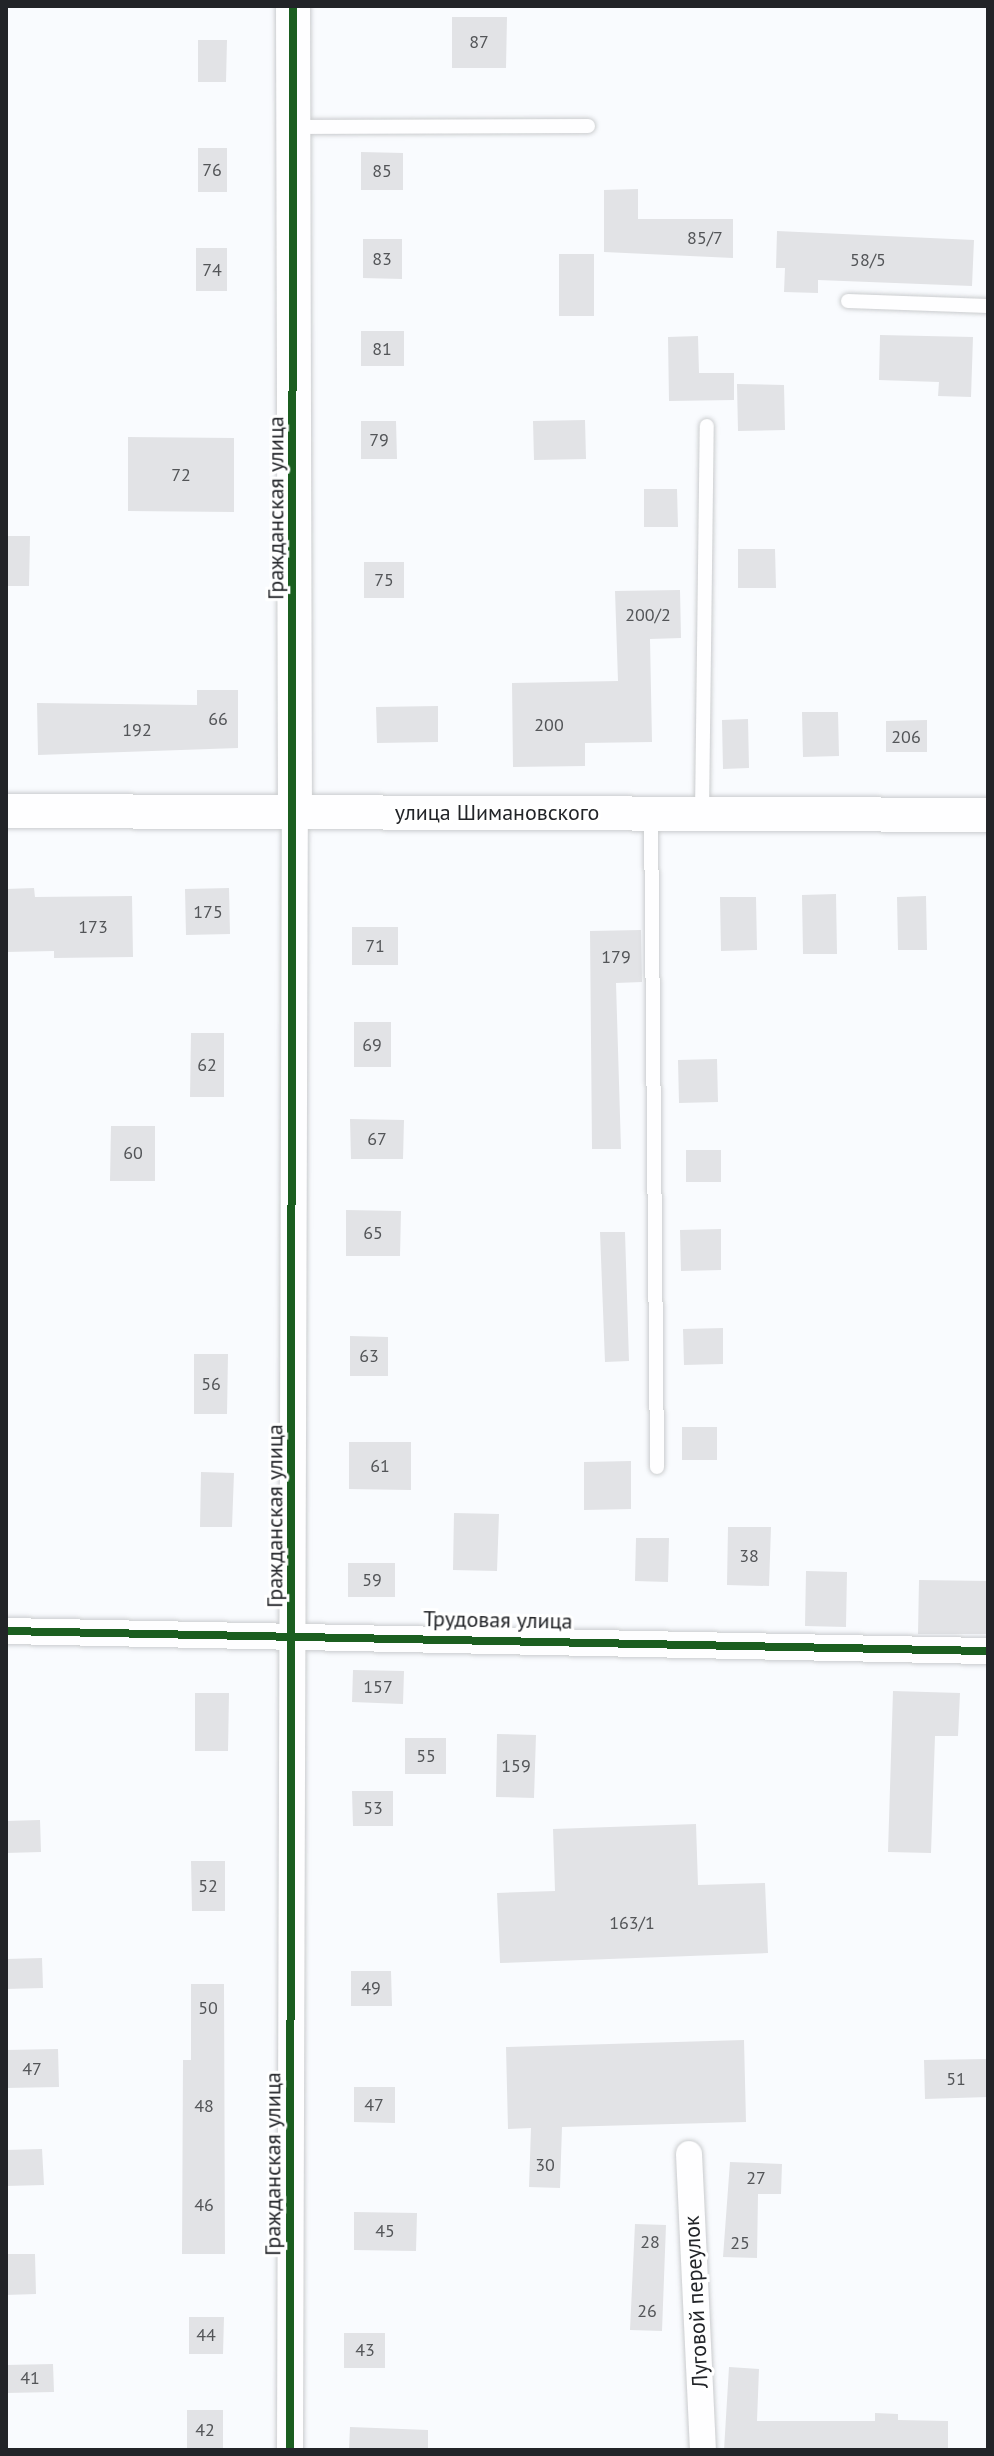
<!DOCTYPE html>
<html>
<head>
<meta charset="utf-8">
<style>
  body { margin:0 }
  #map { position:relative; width:994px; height:2456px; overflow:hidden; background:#f9fbfe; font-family:"PT Sans",sans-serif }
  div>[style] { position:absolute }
  .building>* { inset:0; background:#e2e3e6 }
  .roads { filter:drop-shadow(0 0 2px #caccce) drop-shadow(0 0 2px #caccce) }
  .service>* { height:14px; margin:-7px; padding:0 7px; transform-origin:7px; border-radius:7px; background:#fefeff }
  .minor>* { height:26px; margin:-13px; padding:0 13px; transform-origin:13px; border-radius:13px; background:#fefeff }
  .tertiary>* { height:34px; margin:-17px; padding:0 17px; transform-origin:17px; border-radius:17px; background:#fefeff }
  .cycleway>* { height:8px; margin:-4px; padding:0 4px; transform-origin:4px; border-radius:4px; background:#1b5e20 }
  span { translate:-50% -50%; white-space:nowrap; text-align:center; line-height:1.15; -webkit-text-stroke:6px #fff; paint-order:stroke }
  .number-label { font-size:18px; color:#535558 }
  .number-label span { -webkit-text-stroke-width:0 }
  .street-label { font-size:22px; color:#222428 }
  .frame { position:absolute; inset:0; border:8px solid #222428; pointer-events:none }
</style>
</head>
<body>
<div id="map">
  <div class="building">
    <div style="clip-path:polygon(452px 17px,507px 17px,506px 68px,452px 68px)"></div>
    <div style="clip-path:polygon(198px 40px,227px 40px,226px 82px,198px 82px)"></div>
    <div style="clip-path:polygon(198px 148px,227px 148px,227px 192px,198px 192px)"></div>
    <div style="clip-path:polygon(361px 152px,403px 153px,403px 190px,361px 190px)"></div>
    <div style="clip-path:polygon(638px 189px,638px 219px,733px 219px,733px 258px,604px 252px,604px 190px)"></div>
    <div style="clip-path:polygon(777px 231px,974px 240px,972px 286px,818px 280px,818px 293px,784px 292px,785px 268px,776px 268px)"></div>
    <div style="clip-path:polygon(363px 239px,402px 239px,402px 279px,363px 278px)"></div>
    <div style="clip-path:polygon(196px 248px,227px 248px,227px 291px,196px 291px)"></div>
    <div style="clip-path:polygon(559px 254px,594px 254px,594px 316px,559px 316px)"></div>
    <div style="clip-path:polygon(361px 331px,404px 331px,404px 366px,361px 366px)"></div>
    <div style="clip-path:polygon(880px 335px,973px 337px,971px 397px,938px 396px,939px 382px,879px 380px)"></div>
    <div style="clip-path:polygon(698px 336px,699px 373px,734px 373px,734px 400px,669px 401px,668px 337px)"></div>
    <div style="clip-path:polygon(737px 384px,784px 385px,785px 430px,738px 431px)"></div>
    <div style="clip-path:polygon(585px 420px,586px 459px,534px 460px,533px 421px)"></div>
    <div style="clip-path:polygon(361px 421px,396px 421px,397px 459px,361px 459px)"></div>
    <div style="clip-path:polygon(128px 437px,234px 438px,234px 512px,128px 511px)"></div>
    <div style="clip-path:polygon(644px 489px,677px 489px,678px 527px,644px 527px)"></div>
    <div style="clip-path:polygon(6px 536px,30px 536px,29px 586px,6px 586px)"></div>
    <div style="clip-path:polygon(738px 549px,775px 549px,776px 588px,738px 588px)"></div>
    <div style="clip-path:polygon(364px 562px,404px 562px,404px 598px,364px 598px)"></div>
    <div style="clip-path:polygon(680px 590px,681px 638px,650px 639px,652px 742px,585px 743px,585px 766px,513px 767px,512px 683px,618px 681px,615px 591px)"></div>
    <div style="clip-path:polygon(197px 690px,238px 690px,238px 748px,38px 755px,37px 703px,197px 705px)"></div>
    <div style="clip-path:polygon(438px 706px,438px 742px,377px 743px,376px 707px)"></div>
    <div style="clip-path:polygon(802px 712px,838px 712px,839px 756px,803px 757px)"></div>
    <div style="clip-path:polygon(748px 719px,749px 768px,723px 769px,722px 720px)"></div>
    <div style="clip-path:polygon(927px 720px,927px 752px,886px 752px,886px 721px)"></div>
    <div style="clip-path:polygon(34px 888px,35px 897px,132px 896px,133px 957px,54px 958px,54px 951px,6px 952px,6px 889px)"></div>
    <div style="clip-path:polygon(229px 888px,230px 934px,186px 935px,185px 889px)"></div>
    <div style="clip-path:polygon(836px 894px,837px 954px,803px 954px,802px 895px)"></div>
    <div style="clip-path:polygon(926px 896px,927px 950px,898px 950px,897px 897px)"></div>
    <div style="clip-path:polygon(720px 897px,756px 897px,757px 950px,721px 951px)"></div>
    <div style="clip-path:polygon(352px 927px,398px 927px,398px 965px,352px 965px)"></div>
    <div style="clip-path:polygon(641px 930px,642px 982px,616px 983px,621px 1149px,592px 1149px,590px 931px)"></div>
    <div style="clip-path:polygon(354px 1022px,391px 1022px,391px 1067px,354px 1067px)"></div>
    <div style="clip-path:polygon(191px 1033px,224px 1033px,224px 1097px,190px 1097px)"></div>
    <div style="clip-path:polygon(717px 1059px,718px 1102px,679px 1103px,678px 1060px)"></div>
    <div style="clip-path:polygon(350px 1119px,404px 1120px,403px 1159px,351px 1159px)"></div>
    <div style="clip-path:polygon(111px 1126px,155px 1126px,155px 1181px,110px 1181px)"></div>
    <div style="clip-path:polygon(686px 1150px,721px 1150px,721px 1182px,686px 1182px)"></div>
    <div style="clip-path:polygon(346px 1210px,401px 1211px,400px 1256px,346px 1256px)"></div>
    <div style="clip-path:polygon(721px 1229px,721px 1270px,681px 1271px,680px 1230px)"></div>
    <div style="clip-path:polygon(600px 1232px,625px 1232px,629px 1361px,605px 1362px)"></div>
    <div style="clip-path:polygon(723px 1328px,723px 1364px,684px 1365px,683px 1329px)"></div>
    <div style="clip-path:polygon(350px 1336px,388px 1337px,388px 1376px,350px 1376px)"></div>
    <div style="clip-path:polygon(194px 1354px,228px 1354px,227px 1414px,194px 1414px)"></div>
    <div style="clip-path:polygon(682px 1427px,717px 1427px,717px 1460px,682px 1460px)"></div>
    <div style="clip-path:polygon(349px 1442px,411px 1442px,411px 1490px,349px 1489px)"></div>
    <div style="clip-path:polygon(631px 1461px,631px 1509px,584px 1510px,584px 1462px)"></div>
    <div style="clip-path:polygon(201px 1472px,234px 1473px,232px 1527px,200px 1527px)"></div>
    <div style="clip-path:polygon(454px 1513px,499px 1514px,497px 1571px,453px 1570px)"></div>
    <div style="clip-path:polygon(728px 1527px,771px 1527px,769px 1586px,727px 1585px)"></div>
    <div style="clip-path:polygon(636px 1538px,669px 1538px,668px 1582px,635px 1581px)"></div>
    <div style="clip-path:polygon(348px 1563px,395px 1563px,395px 1597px,348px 1597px)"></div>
    <div style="clip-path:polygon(806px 1571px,847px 1572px,846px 1627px,805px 1626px)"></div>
    <div style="clip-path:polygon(919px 1580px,988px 1581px,988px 1634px,918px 1634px)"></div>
    <div style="clip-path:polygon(353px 1670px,404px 1671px,403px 1704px,352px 1702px)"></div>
    <div style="clip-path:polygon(893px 1691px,960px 1693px,958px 1736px,935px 1736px,931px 1853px,888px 1852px)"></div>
    <div style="clip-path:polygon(195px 1693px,229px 1693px,228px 1751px,195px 1751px)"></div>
    <div style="clip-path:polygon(497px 1734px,536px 1735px,534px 1798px,496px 1797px)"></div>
    <div style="clip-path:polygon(405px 1738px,446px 1738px,446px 1774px,405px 1774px)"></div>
    <div style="clip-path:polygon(352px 1791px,393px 1791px,393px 1826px,353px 1826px)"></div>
    <div style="clip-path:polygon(40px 1820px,41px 1852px,6px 1853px,6px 1821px)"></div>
    <div style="clip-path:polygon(696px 1824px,698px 1885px,765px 1883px,768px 1953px,500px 1963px,497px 1893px,555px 1891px,553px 1829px)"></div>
    <div style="clip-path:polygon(191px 1861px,225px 1861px,225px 1911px,192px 1911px)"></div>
    <div style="clip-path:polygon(42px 1958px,43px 1988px,6px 1989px,6px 1959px)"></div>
    <div style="clip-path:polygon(351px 1971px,391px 1971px,392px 2006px,351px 2006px)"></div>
    <div style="clip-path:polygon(191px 1984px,224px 1984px,225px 2254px,182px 2254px,183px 2060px,191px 2060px)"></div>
    <div style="clip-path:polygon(744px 2040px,746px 2122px,562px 2127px,560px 2188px,529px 2187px,531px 2128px,508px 2129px,506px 2047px)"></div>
    <div style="clip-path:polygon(58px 2049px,59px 2087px,6px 2088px,6px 2050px)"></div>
    <div style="clip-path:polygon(988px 2059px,988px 2097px,925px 2099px,924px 2060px)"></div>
    <div style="clip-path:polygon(354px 2087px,395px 2087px,395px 2123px,354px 2122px)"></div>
    <div style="clip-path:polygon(42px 2149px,44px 2185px,6px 2186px,6px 2150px)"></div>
    <div style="clip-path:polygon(730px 2162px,782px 2164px,781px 2194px,758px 2194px,757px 2258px,723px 2257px)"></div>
    <div style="clip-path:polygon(354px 2212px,417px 2213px,416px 2251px,354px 2250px)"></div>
    <div style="clip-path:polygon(635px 2224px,666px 2225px,662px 2331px,630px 2330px)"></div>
    <div style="clip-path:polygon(6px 2254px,35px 2254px,36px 2294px,6px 2295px)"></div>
    <div style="clip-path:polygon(189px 2317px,224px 2317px,223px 2354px,189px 2354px)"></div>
    <div style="clip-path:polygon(344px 2333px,385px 2333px,385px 2368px,344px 2368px)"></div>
    <div style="clip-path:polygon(53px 2364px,54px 2392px,6px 2393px,6px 2365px)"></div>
    <div style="clip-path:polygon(729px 2367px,759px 2369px,757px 2421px,875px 2421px,875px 2413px,898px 2414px,898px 2420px,948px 2421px,948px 2450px,724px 2450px)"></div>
    <div style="clip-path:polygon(187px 2410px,223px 2410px,223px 2450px,187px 2450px)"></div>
    <div style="clip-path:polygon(350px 2427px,428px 2430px,428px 2450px,349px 2450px)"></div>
  </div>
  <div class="roads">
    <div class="service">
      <div style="left:294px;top:127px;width:294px;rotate:-0.2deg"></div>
      <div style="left:848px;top:301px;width:140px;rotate:2deg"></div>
      <div style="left:702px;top:813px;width:387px;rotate:-89.3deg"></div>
      <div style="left:651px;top:814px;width:653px;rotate:89.47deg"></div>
    </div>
    <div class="minor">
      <div style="left:6px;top:1631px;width:982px;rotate:1.17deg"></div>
      <div style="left:689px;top:2154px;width:296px;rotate:87.3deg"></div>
      <div style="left:290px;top:2450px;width:1638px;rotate:-89.83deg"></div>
    </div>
    <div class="tertiary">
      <div style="left:293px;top:6px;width:806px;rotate:89.86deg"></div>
      <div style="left:6px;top:811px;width:982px;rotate:0.23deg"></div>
    </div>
  </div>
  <div class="cycleway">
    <div style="left:6px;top:1631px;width:982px;rotate:1.17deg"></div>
    <div style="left:290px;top:2450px;width:2444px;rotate:-89.93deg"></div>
  </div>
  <div class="number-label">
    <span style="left:479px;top:42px">87</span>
    <span style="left:212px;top:170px">76</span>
    <span style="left:382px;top:171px">85</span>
    <span style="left:705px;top:238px">85/7</span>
    <span style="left:382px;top:259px">83</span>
    <span style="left:868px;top:260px">58/5</span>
    <span style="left:212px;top:270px">74</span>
    <span style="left:382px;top:349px">81</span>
    <span style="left:379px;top:440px">79</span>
    <span style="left:181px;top:475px">72</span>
    <span style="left:384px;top:580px">75</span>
    <span style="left:648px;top:615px">200/2</span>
    <span style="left:218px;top:719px">66</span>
    <span style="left:549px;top:725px">200</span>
    <span style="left:137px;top:730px">192</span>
    <span style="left:906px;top:737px">206</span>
    <span style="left:208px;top:912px">175</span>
    <span style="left:93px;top:927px">173</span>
    <span style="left:375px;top:946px">71</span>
    <span style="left:616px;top:957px">179</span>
    <span style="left:372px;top:1045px">69</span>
    <span style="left:207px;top:1065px">62</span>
    <span style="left:377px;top:1139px">67</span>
    <span style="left:133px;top:1153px">60</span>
    <span style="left:373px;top:1233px">65</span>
    <span style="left:369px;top:1356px">63</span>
    <span style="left:211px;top:1384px">56</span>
    <span style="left:380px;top:1466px">61</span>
    <span style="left:749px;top:1556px">38</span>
    <span style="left:372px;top:1580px">59</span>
    <span style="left:378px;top:1687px">157</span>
    <span style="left:426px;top:1756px">55</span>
    <span style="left:516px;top:1766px">159</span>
    <span style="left:373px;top:1808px">53</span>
    <span style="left:208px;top:1886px">52</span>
    <span style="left:632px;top:1923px">163/1</span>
    <span style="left:371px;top:1988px">49</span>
    <span style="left:208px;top:2008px">50</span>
    <span style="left:32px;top:2069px">47</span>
    <span style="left:956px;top:2079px">51</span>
    <span style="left:374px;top:2105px">47</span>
    <span style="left:204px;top:2106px">48</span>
    <span style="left:545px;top:2165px">30</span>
    <span style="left:756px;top:2178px">27</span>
    <span style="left:204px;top:2205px">46</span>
    <span style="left:385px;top:2231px">45</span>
    <span style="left:650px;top:2242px">28</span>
    <span style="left:740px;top:2243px">25</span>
    <span style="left:647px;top:2311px">26</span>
    <span style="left:206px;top:2335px">44</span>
    <span style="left:365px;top:2350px">43</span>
    <span style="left:30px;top:2378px">41</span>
    <span style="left:205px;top:2430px">42</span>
  </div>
  <div class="street-label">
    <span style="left:276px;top:508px;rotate:-90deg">Гражданская улица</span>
    <span style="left:497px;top:813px">улица Шимановского</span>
    <span style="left:275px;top:1516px;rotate:-90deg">Гражданская улица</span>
    <span style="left:498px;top:1620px;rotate:1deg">Трудовая улица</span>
    <span style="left:273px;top:2164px;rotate:-90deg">Гражданская улица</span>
    <span style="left:696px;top:2302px;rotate:-93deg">Луговой переулок</span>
  </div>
  <div class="frame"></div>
</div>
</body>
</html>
